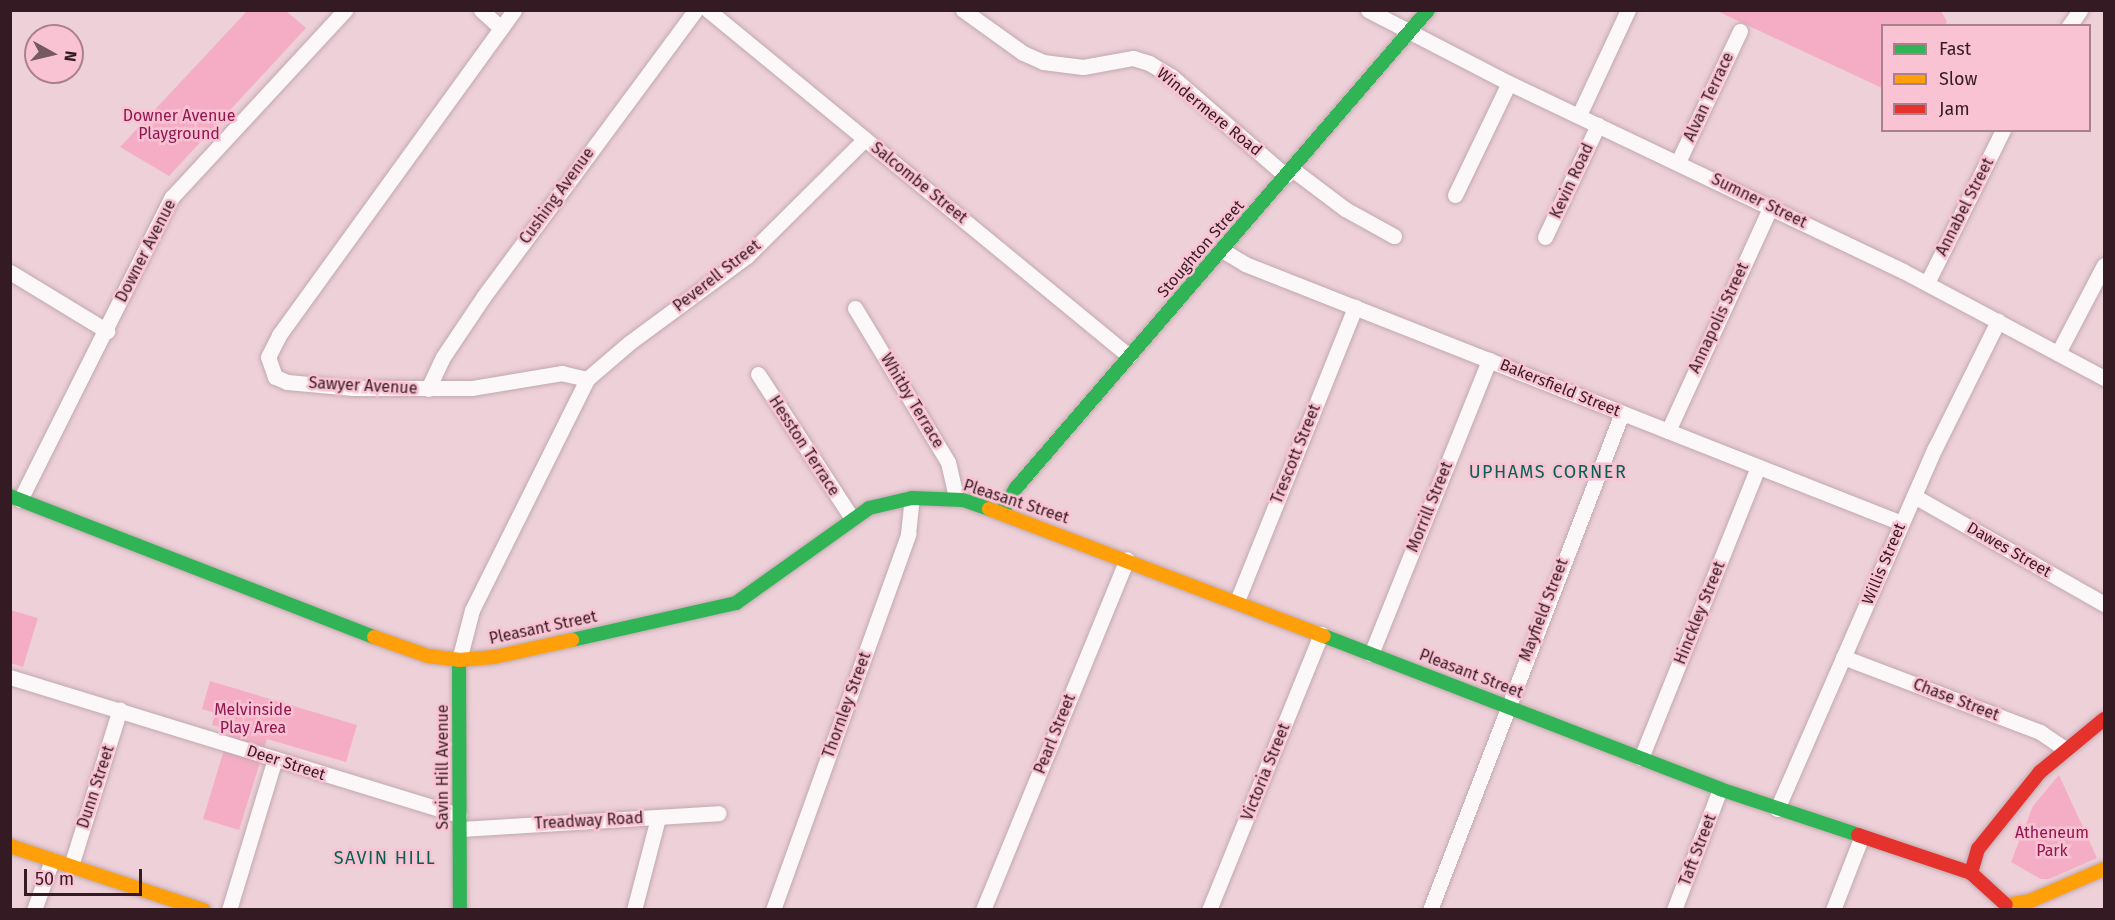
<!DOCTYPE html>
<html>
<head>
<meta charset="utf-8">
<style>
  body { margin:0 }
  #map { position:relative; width:2115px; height:920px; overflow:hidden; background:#edd0d8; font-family:"Fira Sans",sans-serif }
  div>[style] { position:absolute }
  .green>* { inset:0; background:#f4adc4 }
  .roads { filter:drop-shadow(0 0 2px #c2a8af) drop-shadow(0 0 2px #c2a8af) }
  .street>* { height:15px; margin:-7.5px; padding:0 7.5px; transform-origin:7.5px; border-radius:7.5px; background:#fcf8f9 }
  .fast>* { height:14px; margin:-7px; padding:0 7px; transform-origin:7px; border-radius:7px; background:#30b455 }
  .slow>* { height:14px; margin:-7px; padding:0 7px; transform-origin:7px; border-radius:7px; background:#ff9f0a }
  .jam>* { height:14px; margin:-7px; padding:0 7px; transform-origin:7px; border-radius:7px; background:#e5322d }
  span { translate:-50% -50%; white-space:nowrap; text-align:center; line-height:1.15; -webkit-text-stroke:5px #fac3d3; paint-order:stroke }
  .street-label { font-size:16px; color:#341b23 }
  .park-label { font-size:16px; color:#921550 }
  .neighbourhood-label { font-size:18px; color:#046255; letter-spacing:1.5px }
  .frame { position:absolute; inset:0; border:12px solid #341b23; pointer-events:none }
  .legend { position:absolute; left:1881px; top:24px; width:210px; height:108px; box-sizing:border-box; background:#fac3d3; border:2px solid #ab808d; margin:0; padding:8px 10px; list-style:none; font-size:18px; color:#341b23 }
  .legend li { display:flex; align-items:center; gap:12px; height:30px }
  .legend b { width:30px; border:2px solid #ab808d }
  .north { position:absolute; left:24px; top:24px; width:60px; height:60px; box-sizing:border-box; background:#fac3d3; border:2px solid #ab808d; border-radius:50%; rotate:98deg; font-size:16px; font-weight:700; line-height:24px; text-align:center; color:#341b23 }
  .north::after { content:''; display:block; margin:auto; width:21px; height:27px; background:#755a62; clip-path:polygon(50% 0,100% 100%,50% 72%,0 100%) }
  .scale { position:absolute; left:24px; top:869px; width:118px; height:27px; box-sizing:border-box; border:3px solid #341b23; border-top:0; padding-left:8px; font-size:18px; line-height:21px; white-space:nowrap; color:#341b23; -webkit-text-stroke:4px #fac3d3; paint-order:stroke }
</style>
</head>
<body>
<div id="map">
  <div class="green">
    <div style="clip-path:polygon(248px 10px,286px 11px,306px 28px,169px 176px,120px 147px)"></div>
    <div style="clip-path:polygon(1717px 11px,1941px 11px,1947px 22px,1945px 26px,1882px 26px,1882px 88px)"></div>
    <div style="clip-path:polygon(10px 610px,38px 618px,23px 667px,11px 663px)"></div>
    <div style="clip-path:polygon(210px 681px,357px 725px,346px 762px,267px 739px,239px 830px,203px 819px,230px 730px,212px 725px,215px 713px,202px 709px)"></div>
    <div style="clip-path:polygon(2059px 775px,2097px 858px,2049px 879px,2041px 879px,2011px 862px,2033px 806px)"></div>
  </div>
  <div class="roads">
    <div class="street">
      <div style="left:481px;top:10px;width:27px;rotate:42deg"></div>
      <div style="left:708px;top:10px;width:545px;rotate:39.42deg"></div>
      <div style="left:963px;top:10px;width:74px;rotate:35.6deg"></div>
      <div style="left:1023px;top:53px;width:22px;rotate:24deg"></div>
      <div style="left:1043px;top:62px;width:40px;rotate:7.1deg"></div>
      <div style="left:1083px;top:67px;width:51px;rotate:-10.2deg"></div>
      <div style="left:1133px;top:58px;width:17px;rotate:17deg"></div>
      <div style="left:1149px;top:63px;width:26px;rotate:31deg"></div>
      <div style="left:1171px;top:76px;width:152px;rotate:41deg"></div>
      <div style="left:1368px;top:10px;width:159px;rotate:27.4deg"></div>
      <div style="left:1509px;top:83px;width:437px;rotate:25.5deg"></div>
      <div style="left:1903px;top:271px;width:228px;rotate:28deg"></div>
      <div style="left:2069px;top:26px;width:19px;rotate:-55deg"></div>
      <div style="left:1579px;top:115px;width:116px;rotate:-65deg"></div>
      <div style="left:1678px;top:162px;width:145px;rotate:-64.7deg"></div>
      <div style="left:1292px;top:169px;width:66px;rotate:37deg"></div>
      <div style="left:1345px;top:209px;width:56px;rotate:28.9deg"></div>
      <div style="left:1455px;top:195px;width:124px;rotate:-64.3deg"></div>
      <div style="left:1545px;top:237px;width:124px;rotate:-64.7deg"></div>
      <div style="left:1222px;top:250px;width:27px;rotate:31deg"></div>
      <div style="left:1245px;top:264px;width:705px;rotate:21.54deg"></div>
      <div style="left:10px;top:272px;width:114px;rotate:31.3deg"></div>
      <div style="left:1927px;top:283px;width:171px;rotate:-63.6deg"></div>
      <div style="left:855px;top:308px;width:180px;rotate:58.9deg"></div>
      <div style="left:948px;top:462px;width:37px;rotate:77deg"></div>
      <div style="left:2058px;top:353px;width:99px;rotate:-62.4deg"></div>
      <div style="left:758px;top:374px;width:172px;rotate:56.9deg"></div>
      <div style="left:587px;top:379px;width:55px;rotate:-40.6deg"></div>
      <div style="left:629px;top:343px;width:147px;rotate:-36.4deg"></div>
      <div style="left:747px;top:256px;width:166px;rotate:-44.8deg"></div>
      <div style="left:428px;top:389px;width:35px;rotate:-65deg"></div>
      <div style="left:443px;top:357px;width:73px;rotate:-56.1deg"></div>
      <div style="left:484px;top:296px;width:356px;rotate:-53.5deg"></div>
      <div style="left:1668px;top:431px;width:247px;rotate:-65.4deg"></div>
      <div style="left:1914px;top:496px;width:219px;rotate:29.6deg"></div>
      <div style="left:20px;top:500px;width:339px;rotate:-63.4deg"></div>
      <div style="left:172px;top:197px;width:255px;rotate:-47.2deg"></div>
      <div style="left:1237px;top:601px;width:317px;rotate:-68.1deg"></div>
      <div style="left:1371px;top:654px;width:317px;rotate:-68.1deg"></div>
      <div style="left:1843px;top:657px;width:211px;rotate:20.8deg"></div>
      <div style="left:2040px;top:732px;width:29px;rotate:34deg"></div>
      <div style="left:459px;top:660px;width:52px;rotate:-75.4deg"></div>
      <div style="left:472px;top:610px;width:258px;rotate:-63.5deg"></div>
      <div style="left:587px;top:379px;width:26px;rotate:-167deg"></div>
      <div style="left:562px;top:373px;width:92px;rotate:170.6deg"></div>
      <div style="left:471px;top:388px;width:118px;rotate:180deg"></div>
      <div style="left:353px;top:388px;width:66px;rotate:-174.8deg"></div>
      <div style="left:287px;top:382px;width:13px;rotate:-157deg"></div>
      <div style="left:275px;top:377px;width:21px;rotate:-109deg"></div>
      <div style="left:268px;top:357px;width:25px;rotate:-63deg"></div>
      <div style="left:279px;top:335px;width:401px;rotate:-54.1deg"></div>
      <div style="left:10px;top:677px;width:470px;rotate:17.1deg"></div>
      <div style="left:1641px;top:758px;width:314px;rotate:-68.1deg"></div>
      <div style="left:1777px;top:809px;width:394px;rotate:-66.4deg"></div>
      <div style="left:1935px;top:448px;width:142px;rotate:-63.6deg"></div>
      <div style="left:460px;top:829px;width:259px;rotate:-3.5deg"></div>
      <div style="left:71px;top:866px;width:164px;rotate:-72.7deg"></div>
      <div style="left:34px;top:910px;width:53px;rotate:-70.2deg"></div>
      <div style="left:229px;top:910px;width:158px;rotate:-73.1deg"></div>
      <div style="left:634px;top:910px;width:95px;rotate:-75.4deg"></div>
      <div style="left:773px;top:910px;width:400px;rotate:-70.2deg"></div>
      <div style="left:908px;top:534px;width:36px;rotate:-84deg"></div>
      <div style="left:983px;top:910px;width:379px;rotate:-67.7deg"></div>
      <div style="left:1209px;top:910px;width:298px;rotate:-67.9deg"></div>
      <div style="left:1430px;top:910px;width:533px;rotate:-68.88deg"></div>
      <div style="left:1674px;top:910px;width:129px;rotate:-69.2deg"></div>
      <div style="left:1833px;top:910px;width:77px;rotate:-68.7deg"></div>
    </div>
    <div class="fast">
      <div style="left:10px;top:496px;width:390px;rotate:21.2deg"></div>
      <div style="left:1002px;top:512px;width:28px;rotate:-60deg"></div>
      <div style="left:1016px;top:488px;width:631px;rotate:-49.24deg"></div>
      <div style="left:1324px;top:636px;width:425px;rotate:21.1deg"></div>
      <div style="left:1720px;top:789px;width:145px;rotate:18.4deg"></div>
      <div style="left:572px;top:640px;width:168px;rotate:-12.7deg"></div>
      <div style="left:736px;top:603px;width:163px;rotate:-35.5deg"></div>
      <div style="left:869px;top:508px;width:44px;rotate:-13.1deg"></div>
      <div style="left:912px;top:498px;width:51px;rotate:2.2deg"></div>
      <div style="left:963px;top:500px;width:28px;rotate:19deg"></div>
      <div style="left:459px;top:660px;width:250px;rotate:89.8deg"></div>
    </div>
    <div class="slow">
      <div style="left:989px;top:509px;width:358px;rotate:20.8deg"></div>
      <div style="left:374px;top:637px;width:57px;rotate:19.4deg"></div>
      <div style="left:428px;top:656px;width:31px;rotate:7deg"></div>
      <div style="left:459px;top:660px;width:35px;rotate:-5deg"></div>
      <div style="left:494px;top:657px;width:80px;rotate:-12.3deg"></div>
      <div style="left:10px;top:846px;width:204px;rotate:18.3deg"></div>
      <div style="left:2006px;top:905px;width:24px;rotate:-9deg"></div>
      <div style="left:2030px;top:901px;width:81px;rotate:-23.4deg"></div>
    </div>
    <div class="jam">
      <div style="left:1858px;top:835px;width:119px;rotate:18.6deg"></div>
      <div style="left:1971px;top:873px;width:47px;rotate:42.4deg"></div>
      <div style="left:1971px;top:873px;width:25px;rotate:-74deg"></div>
      <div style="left:1978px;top:849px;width:99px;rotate:-51.2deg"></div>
      <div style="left:2040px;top:772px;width:83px;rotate:-39.6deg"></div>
    </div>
  </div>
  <div class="street-label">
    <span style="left:1709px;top:97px;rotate:-65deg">Alvan Terrace</span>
    <span style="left:1209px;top:112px;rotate:39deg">Windermere Road</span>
    <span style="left:1572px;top:181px;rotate:-65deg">Kevin Road</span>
    <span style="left:919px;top:183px;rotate:39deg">Salcombe Street</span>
    <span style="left:557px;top:196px;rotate:-54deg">Cushing Avenue</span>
    <span style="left:1759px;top:201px;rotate:26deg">Sumner Street</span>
    <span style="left:1965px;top:207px;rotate:-63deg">Annabel Street</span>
    <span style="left:1201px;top:249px;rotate:-49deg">Stoughton Street</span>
    <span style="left:146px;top:251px;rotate:-63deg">Downer Avenue</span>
    <span style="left:717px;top:276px;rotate:-38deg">Peverell Street</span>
    <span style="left:1719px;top:318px;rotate:-65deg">Annapolis Street</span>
    <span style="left:363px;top:386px;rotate:3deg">Sawyer Avenue</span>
    <span style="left:1560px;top:388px;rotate:22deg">Bakersfield Street</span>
    <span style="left:912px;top:401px;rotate:59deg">Whitby Terrace</span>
    <span style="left:804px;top:446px;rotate:57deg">Hesston Terrace</span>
    <span style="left:1296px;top:454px;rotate:-68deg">Trescott Street</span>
    <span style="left:1016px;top:502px;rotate:18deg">Pleasant Street</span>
    <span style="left:1430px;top:507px;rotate:-68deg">Morrill Street</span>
    <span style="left:2009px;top:550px;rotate:30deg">Dawes Street</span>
    <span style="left:1884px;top:564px;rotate:-67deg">Willis Street</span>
    <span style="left:1544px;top:610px;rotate:-69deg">Mayfield Street</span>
    <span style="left:1700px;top:613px;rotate:-68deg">Hinckley Street</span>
    <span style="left:543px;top:628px;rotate:-12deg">Pleasant Street</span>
    <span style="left:1471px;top:674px;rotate:21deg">Pleasant Street</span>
    <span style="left:1956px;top:700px;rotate:21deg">Chase Street</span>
    <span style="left:847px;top:705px;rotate:-70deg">Thornley Street</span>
    <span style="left:1055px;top:734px;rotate:-68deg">Pearl Street</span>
    <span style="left:286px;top:763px;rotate:18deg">Deer Street</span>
    <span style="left:443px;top:767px;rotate:-90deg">Savin Hill Avenue</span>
    <span style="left:1266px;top:772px;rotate:-68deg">Victoria Street</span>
    <span style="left:96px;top:787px;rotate:-72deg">Dunn Street</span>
    <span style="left:589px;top:821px;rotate:-3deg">Treadway Road</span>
    <span style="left:1698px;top:850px;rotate:-69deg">Taft Street</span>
  </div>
  <div class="park-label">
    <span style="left:179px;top:125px">Downer Avenue<br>Playground</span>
    <span style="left:253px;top:719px">Melvinside<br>Play Area</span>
    <span style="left:2052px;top:842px">Atheneum<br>Park</span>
  </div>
  <div class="neighbourhood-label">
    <span style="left:1548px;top:472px">UPHAMS CORNER</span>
    <span style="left:385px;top:858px">SAVIN HILL</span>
  </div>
  <div class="frame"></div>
  <ul class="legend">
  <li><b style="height:8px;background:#30b455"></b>Fast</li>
  <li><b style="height:8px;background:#ff9f0a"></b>Slow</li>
  <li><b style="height:8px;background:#e5322d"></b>Jam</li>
  </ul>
  <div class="north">N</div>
  <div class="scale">50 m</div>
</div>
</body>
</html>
